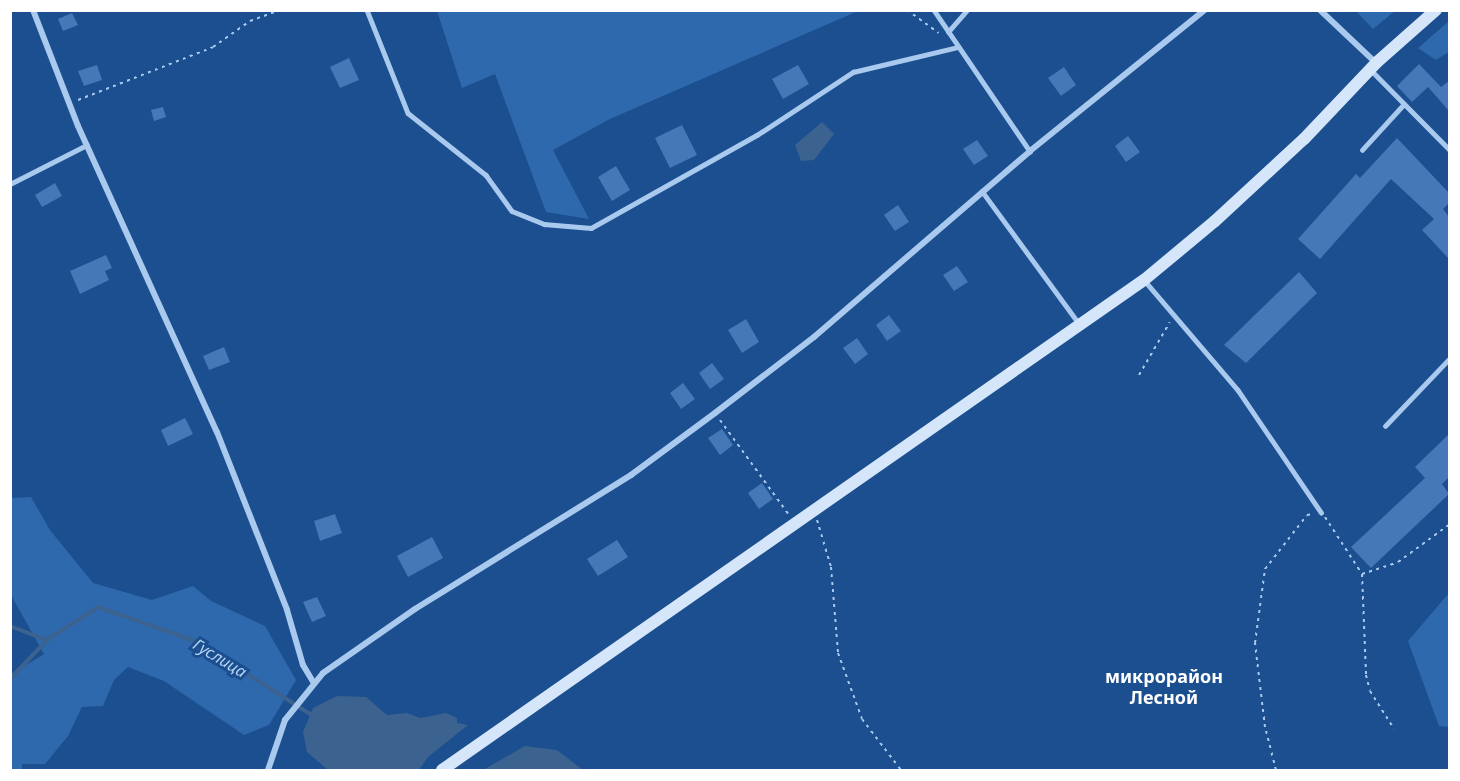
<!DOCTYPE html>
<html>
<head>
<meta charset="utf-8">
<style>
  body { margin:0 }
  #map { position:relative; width:1460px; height:781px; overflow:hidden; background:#1b4f8f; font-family:"Noto Sans",sans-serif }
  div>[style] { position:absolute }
  .green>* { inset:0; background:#2e69ad }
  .water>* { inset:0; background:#3c6290 }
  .stream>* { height:4px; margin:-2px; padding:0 2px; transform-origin:2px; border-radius:2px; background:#3c6290 }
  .building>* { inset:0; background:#4478b7 }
  .path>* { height:2px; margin-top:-1px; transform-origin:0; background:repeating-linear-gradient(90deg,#a9c9ee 0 3px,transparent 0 7.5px) }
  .lane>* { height:4.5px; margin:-2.25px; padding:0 2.25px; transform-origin:2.25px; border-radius:2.25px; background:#a9c9ee }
  .street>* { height:6px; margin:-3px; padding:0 3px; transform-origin:3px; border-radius:3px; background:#a9c9ee }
  .secondary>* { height:12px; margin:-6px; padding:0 6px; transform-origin:6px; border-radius:6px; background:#d6e6fa }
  span { translate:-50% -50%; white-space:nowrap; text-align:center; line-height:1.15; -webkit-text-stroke:6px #1b4f8f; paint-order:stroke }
  .water-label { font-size:16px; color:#b5d3f5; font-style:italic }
  .quarter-label { font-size:18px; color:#fff; font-weight:700 }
  .frame { position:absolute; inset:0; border:12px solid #fff; pointer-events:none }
</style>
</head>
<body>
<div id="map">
  <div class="green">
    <div style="clip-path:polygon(437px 11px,437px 10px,858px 11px,610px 119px,553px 150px,589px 219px,546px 212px,495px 74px,462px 88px)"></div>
    <div style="clip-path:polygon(1356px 11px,1395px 11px,1373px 29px)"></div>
    <div style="clip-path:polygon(1449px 21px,1449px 52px,1436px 60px,1418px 48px)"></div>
    <div style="clip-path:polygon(31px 497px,50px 530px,93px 583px,152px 600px,193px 586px,211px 601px,265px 626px,296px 680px,269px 725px,244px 735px,164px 681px,128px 667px,114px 680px,103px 706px,82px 707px,68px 736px,45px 764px,22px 764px,22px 770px,11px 770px,11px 674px,44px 654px,11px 595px,11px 498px)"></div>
    <div style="clip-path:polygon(1449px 593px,1450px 727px,1449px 727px,1439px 726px,1408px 641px)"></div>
  </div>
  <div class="water">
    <div style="clip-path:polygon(822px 122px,834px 134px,814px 160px,801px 161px,795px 145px)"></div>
    <div style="clip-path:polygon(337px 696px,366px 697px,387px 715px,407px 713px,420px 718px,446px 713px,457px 718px,457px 723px,468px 725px,428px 757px,419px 770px,328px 770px,307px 752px,303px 732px,313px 708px)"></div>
    <div style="clip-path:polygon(525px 746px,557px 750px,583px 770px,483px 770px)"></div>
  </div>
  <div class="stream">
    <div style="left:10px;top:626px;width:40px;rotate:21deg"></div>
    <div style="left:10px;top:679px;width:54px;rotate:-46.5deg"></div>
    <div style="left:47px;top:640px;width:61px;rotate:-32.9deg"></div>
    <div style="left:98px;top:607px;width:103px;rotate:19.3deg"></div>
    <div style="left:195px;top:641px;width:140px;rotate:32.4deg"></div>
  </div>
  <div class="building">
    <div style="clip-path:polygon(72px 13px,78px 25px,63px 31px,58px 19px)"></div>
    <div style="clip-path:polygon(349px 58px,359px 80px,340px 88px,330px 67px)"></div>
    <div style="clip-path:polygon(1419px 64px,1441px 87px,1449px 81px,1449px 111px,1428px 87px,1412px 102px,1397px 86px)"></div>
    <div style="clip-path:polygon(97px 65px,102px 80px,84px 86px,78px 71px)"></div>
    <div style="clip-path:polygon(798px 65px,809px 84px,783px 99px,772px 79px)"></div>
    <div style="clip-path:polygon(1064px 67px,1076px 85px,1061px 96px,1048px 78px)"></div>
    <div style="clip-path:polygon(163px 107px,166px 117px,154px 121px,151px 110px)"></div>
    <div style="clip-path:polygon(682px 125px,697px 155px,670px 168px,655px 138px)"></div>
    <div style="clip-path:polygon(1128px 136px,1140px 152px,1126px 162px,1115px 146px)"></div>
    <div style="clip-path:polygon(1397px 138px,1449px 193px,1449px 203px,1443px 209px,1449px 217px,1449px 259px,1422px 230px,1434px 219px,1391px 179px,1320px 259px,1298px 239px,1356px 174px,1360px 178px)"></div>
    <div style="clip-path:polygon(977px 140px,988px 156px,974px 165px,963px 149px)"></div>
    <div style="clip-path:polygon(616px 166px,630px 190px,612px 201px,598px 177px)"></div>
    <div style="clip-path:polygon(55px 183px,62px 196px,42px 207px,35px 195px)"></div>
    <div style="clip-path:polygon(898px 205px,909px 222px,895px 231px,884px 215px)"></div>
    <div style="clip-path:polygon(106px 255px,112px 268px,105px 271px,109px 280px,80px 294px,70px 271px)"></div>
    <div style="clip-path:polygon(957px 266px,968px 282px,954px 291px,943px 275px)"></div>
    <div style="clip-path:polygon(1299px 272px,1317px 293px,1246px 363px,1224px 345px)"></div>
    <div style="clip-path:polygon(889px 315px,901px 331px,887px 341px,876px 325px)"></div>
    <div style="clip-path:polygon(746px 319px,759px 342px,742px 353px,728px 330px)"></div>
    <div style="clip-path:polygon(857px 338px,868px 354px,855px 364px,843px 348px)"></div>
    <div style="clip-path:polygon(224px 347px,230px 362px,209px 370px,203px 356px)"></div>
    <div style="clip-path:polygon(712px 363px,724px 379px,710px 389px,699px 373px)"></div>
    <div style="clip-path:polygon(683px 383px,695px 399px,681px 409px,670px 393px)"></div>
    <div style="clip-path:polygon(185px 418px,193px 434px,168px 446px,161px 430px)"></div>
    <div style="clip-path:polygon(722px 429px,733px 445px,720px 455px,708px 438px)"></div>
    <div style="clip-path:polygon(1449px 434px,1449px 477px,1442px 484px,1449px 494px,1371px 568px,1351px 547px,1425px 478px,1415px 467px)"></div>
    <div style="clip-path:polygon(762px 483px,773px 499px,759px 509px,748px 493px)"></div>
    <div style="clip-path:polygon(335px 514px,342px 533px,320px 541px,314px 521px)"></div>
    <div style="clip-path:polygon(432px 537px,443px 558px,408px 577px,397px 556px)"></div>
    <div style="clip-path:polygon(617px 540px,628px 557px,598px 576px,587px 559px)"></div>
    <div style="clip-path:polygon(317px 597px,326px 616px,312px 622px,303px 602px)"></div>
  </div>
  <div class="path">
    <div style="left:907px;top:10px;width:39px;rotate:36deg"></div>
    <div style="left:78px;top:100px;width:145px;rotate:-21.4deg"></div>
    <div style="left:213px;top:47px;width:45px;rotate:-35.1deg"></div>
    <div style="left:250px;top:21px;width:32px;rotate:-20deg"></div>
    <div style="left:1139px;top:375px;width:61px;rotate:-59.7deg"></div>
    <div style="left:720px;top:420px;width:117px;rotate:54deg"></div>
    <div style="left:1325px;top:517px;width:68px;rotate:57deg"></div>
    <div style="left:1362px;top:574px;width:101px;rotate:87.7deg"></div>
    <div style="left:1366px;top:675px;width:16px;rotate:76deg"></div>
    <div style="left:1370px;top:691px;width:45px;rotate:57.7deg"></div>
    <div style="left:817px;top:520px;width:49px;rotate:73.4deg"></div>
    <div style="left:831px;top:567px;width:86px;rotate:85.3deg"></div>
    <div style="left:838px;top:653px;width:70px;rotate:70deg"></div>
    <div style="left:862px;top:719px;width:64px;rotate:52.6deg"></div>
    <div style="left:1362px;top:574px;width:38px;rotate:-18deg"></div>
    <div style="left:1398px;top:562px;width:64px;rotate:-36.2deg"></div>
    <div style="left:1276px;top:770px;width:44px;rotate:-104.3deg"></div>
    <div style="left:1265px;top:727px;width:85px;rotate:-96.8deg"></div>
    <div style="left:1255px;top:643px;width:75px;rotate:-82.3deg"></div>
    <div style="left:1265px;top:569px;width:68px;rotate:-52.1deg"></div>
    <div style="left:1307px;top:515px;width:6px;rotate:-9deg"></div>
  </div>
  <div class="lane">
    <div style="left:367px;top:10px;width:111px;rotate:68.3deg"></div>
    <div style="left:408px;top:113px;width:100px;rotate:38.5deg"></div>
    <div style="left:486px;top:175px;width:44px;rotate:54.2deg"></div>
    <div style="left:512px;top:211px;width:35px;rotate:22deg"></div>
    <div style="left:544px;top:224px;width:47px;rotate:4.9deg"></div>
    <div style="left:591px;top:228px;width:190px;rotate:-29.3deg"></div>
    <div style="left:757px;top:135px;width:115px;rotate:-33.3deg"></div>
    <div style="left:853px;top:72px;width:108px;rotate:-13.4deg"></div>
    <div style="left:934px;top:10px;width:171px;rotate:55.8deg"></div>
    <div style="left:948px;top:32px;width:29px;rotate:-49deg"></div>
    <div style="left:1372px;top:71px;width:111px;rotate:45.4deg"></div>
    <div style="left:1362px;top:150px;width:62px;rotate:-47.6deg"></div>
    <div style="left:10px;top:184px;width:86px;rotate:-26.9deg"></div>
    <div style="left:982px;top:191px;width:166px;rotate:53.8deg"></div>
    <div style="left:1145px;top:281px;width:143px;rotate:49.5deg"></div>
    <div style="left:1238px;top:390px;width:148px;rotate:55.8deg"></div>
    <div style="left:1385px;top:426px;width:94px;rotate:-46.3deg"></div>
  </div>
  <div class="street">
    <div style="left:33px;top:10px;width:124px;rotate:68.8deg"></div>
    <div style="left:78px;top:126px;width:336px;rotate:65.6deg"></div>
    <div style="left:217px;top:432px;width:191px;rotate:68.5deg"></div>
    <div style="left:287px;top:610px;width:57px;rotate:73.8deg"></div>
    <div style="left:303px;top:665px;width:21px;rotate:59deg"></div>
    <div style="left:1320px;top:10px;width:77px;rotate:43.4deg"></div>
    <div style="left:268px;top:770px;width:53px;rotate:-71.2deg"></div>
    <div style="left:285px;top:720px;width:60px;rotate:-51deg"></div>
    <div style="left:323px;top:673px;width:112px;rotate:-34.8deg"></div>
    <div style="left:415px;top:609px;width:254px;rotate:-31.8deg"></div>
    <div style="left:631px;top:475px;width:104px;rotate:-36.4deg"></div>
    <div style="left:715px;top:413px;width:125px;rotate:-37.5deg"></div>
    <div style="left:814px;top:337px;width:285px;rotate:-40.7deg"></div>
    <div style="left:1030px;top:151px;width:225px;rotate:-38.9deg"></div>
  </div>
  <div class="secondary">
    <div style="left:442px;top:770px;width:856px;rotate:-34.92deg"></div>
    <div style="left:1144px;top:280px;width:92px;rotate:-39.7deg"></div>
    <div style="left:1215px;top:221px;width:121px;rotate:-42.7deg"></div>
    <div style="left:1304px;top:139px;width:105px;rotate:-46.5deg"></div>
    <div style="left:1376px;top:63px;width:80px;rotate:-41.5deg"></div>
  </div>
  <div class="water-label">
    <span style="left:220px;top:658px;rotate:31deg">Гуслица</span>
  </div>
  <div class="quarter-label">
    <span style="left:1164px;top:687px">микрорайон<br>Лесной</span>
  </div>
  <div class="frame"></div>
</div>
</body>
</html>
